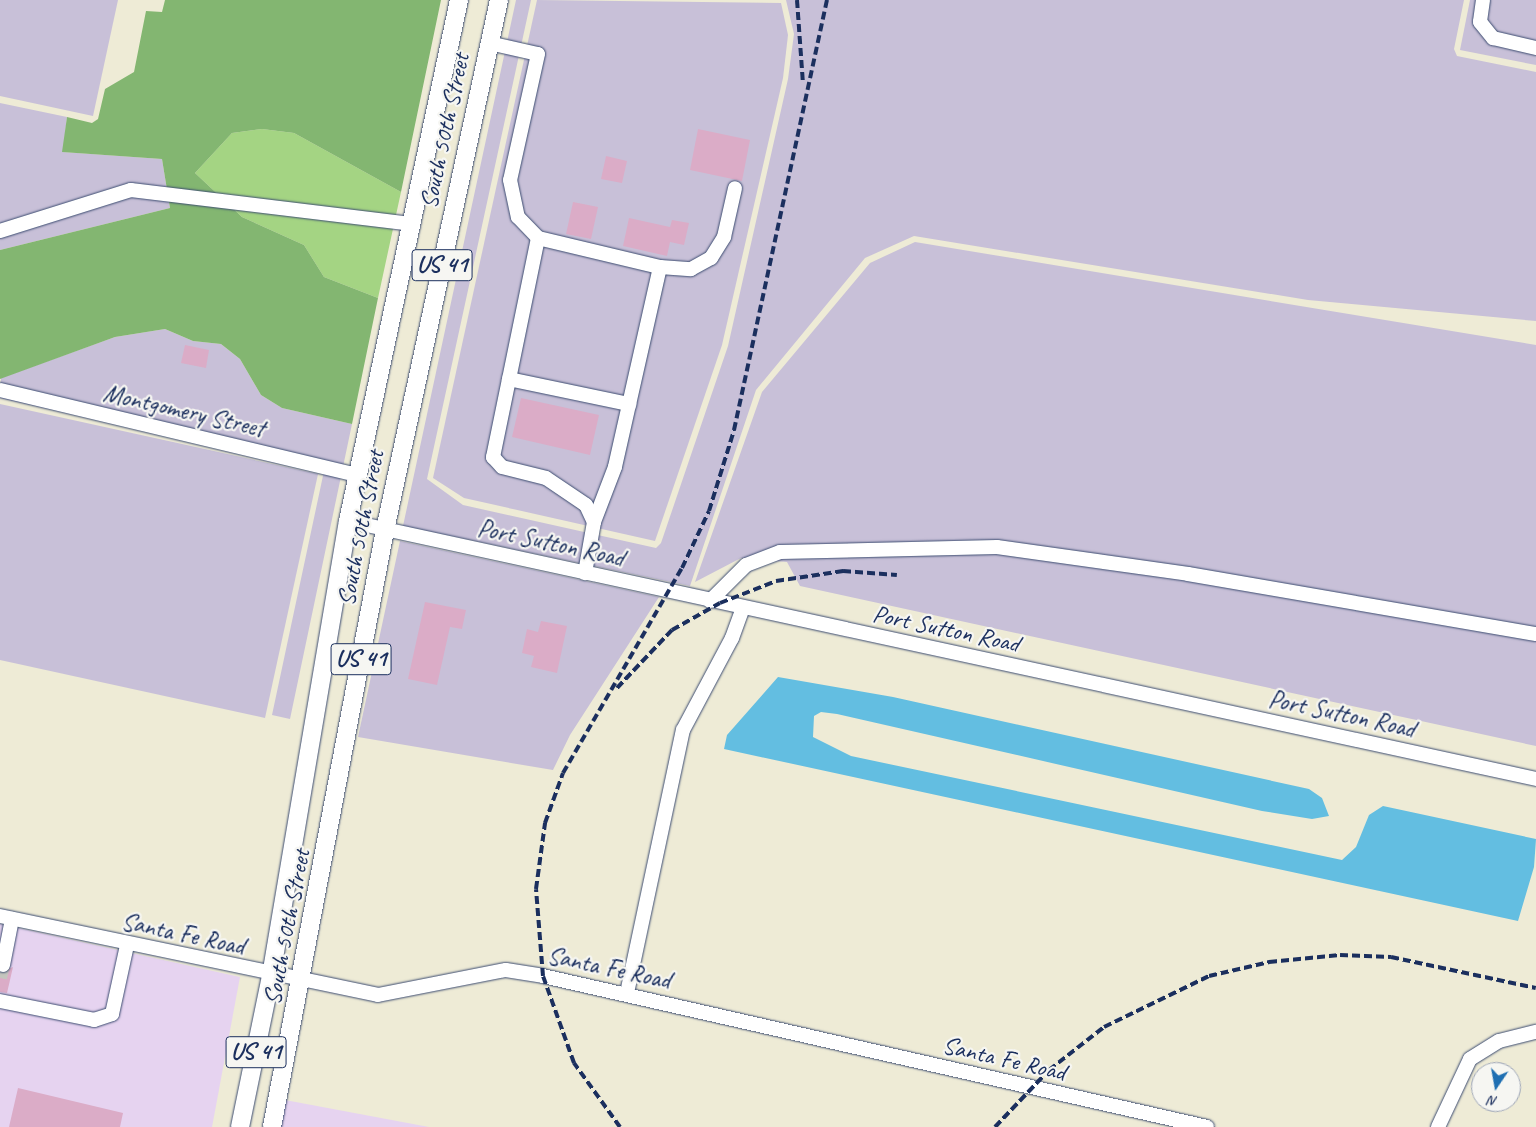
<!DOCTYPE html>
<html>
<head>
<meta charset="utf-8">
<style>
  body { margin:0 }
  #map { position:relative; width:1536px; height:1127px; overflow:hidden; background:#eeebd6; font-family:Caveat,sans-serif }
  div>[style] { position:absolute }
  .built>* { inset:0; background:#e6d3f0 }
  .industrial>* { inset:0; background:#c8c0d8 }
  .green>* { inset:0; background:#a4d483 }
  .forest>* { inset:0; background:#83b671 }
  .water>* { inset:0; background:#63bee1 }
  .building>* { inset:0; background:#dbacc7 }
  .minor-tunnel>* { height:14px; margin-top:-7px; transform-origin:0; background:repeating-linear-gradient(90deg,#c4c5be 0 14px,transparent 0 21px) }
  .roads { filter:drop-shadow(0 0 1px #3b4b70) drop-shadow(0 0 1px #3b4b70) }
  .minor>* { height:14px; margin:-7px; padding:0 7px; transform-origin:7px; border-radius:7px; background:#fff }
  .major>* { height:18px; margin:-9px; padding:0 9px; transform-origin:9px; border-radius:9px; background:#fff }
  .rail>* { height:4px; margin-top:-2px; transform-origin:0; background:repeating-linear-gradient(90deg,#1b2f5e 0 8px,transparent 0 12px) }
  span { translate:-50% -50%; white-space:nowrap; text-align:center; line-height:1.15; -webkit-text-stroke:4.5px #f6f6f2; paint-order:stroke }
  .shield-label span { padding:1px 4px; background:#f6f6f2; border:1px solid; border-radius:4px; -webkit-text-stroke-width:0 }
  .shield-label { font-size:24px; color:#1b2f5e; font-weight:700 }
  .street-label { font-size:25px; color:#1b2f5e }
  .north { position:absolute; left:1471px; top:1062px; width:50px; height:50px; box-sizing:border-box; background:#f6f6f2; border:1px solid #9ea6b7; border-radius:50%; rotate:192deg; font-size:14px; font-weight:700; line-height:20px; text-align:center; color:#1b2f5e }
  .north::after { content:''; display:block; margin:auto; width:18px; height:22px; background:#1f6fb2; clip-path:polygon(50% 0,100% 100%,50% 72%,0 100%) }
</style>
</head>
<body>
<div id="map">
  <div class="built">
    <div style="clip-path:polygon(0 924px,240px 977px,212px 1127px,0 1127px)"></div>
    <div style="clip-path:polygon(285px 1100px,429px 1127px,280px 1127px)"></div>
  </div>
  <div class="industrial">
    <div style="clip-path:polygon(0 0,118px 0,93px 116px,0 96px)"></div>
    <div style="clip-path:polygon(516px 0,531px 0,427px 479px,463px 505px,656px 548px,661px 543px,728px 346px,788px 79px,794px 34px,786px 0,1464px 0,1454px 49px,1457px 56px,1536px 72px,1536px 321px,1308px 300px,914px 236px,865px 258px,756px 390px,690px 586px,403px 526px)"></div>
    <div style="clip-path:polygon(537px 0,781px 3px,788px 35px,783px 78px,722px 345px,655px 541px,464px 498px,433px 478px)"></div>
    <div style="clip-path:polygon(1470px 0,1536px 0,1536px 65px,1460px 50px)"></div>
    <div style="clip-path:polygon(0 103px,67px 117px,63px 152px,162px 159px,170px 208px,0 250px)"></div>
    <div style="clip-path:polygon(915px 242px,1536px 345px,1536px 746px,800px 586px,787px 562px,741px 558px,695px 582px,762px 392px,870px 263px)"></div>
    <div style="clip-path:polygon(165px 329px,193px 341px,221px 344px,240px 359px,261px 395px,282px 408px,352px 424px,290px 719px,272px 715px,324px 471px,0 398px,1px 378px,115px 337px)"></div>
    <div style="clip-path:polygon(0 404px,318px 474px,265px 718px,0 660px)"></div>
    <div style="clip-path:polygon(400px 541px,659px 597px,570px 735px,553px 770px,358px 737px)"></div>
  </div>
  <div class="green">
    <div style="clip-path:polygon(262px 129px,294px 133px,401px 192px,378px 298px,324px 277px,304px 245px,242px 217px,195px 173px,232px 133px)"></div>
  </div>
  <div class="forest">
    <div style="clip-path:polygon(165px 0,441px 0,401px 192px,294px 133px,262px 129px,232px 133px,195px 173px,242px 217px,304px 245px,324px 277px,378px 298px,352px 424px,282px 408px,261px 395px,240px 359px,221px 344px,193px 341px,165px 329px,115px 337px,0 379px,0 250px,170px 208px,162px 159px,62px 152px,67px 117px,92px 123px,98px 119px,105px 89px,134px 72px,146px 11px,162px 12px)"></div>
  </div>
  <div class="water">
    <div style="clip-path:polygon(778px 677px,893px 697px,1309px 789px,1322px 798px,1329px 816px,1312px 819px,1262px 811px,837px 714px,821px 712px,814px 716px,813px 737px,851px 756px,1342px 860px,1356px 847px,1369px 815px,1383px 806px,1536px 839px,1534px 867px,1518px 921px,724px 749px,727px 735px)"></div>
  </div>
  <div class="building">
    <div style="clip-path:polygon(698px 129px,750px 140px,742px 181px,690px 170px)"></div>
    <div style="clip-path:polygon(606px 156px,627px 161px,622px 183px,601px 179px)"></div>
    <div style="clip-path:polygon(573px 202px,598px 207px,591px 239px,566px 234px)"></div>
    <div style="clip-path:polygon(629px 218px,670px 227px,672px 220px,689px 223px,684px 245px,670px 242px,667px 256px,623px 246px)"></div>
    <div style="clip-path:polygon(185px 345px,209px 350px,206px 368px,181px 363px)"></div>
    <div style="clip-path:polygon(521px 398px,599px 415px,590px 455px,512px 437px)"></div>
    <div style="clip-path:polygon(425px 602px,466px 610px,462px 629px,450px 627px,437px 685px,408px 679px)"></div>
    <div style="clip-path:polygon(541px 621px,567px 626px,557px 673px,531px 667px,534px 656px,522px 653px,527px 629px,538px 632px)"></div>
    <div style="clip-path:polygon(13px 967px,7px 993px,0 992px,0 973px)"></div>
    <div style="clip-path:polygon(18px 1088px,123px 1113px,120px 1127px,9px 1127px)"></div>
  </div>
  <div class="minor-tunnel">
    <div style="left:0;top:978px;width:13px;rotate:-77deg"></div>
  </div>
  <div class="roads">
    <div class="minor">
      <div style="left:1483px;top:0;width:22px;rotate:98deg"></div>
      <div style="left:1480px;top:22px;width:21px;rotate:51deg"></div>
      <div style="left:1493px;top:38px;width:44px;rotate:13.1deg"></div>
      <div style="left:489px;top:43px;width:50px;rotate:12.7deg"></div>
      <div style="left:538px;top:54px;width:129px;rotate:102.5deg"></div>
      <div style="left:510px;top:180px;width:38px;rotate:78deg"></div>
      <div style="left:518px;top:217px;width:29px;rotate:46deg"></div>
      <div style="left:538px;top:238px;width:224px;rotate:101.6deg"></div>
      <div style="left:493px;top:457px;width:13px;rotate:48deg"></div>
      <div style="left:502px;top:467px;width:45px;rotate:14deg"></div>
      <div style="left:546px;top:478px;width:48px;rotate:34deg"></div>
      <div style="left:586px;top:505px;width:19px;rotate:65deg"></div>
      <div style="left:594px;top:522px;width:52px;rotate:100deg"></div>
      <div style="left:0;top:231px;width:137px;rotate:-17.4deg"></div>
      <div style="left:131px;top:190px;width:282px;rotate:6.9deg"></div>
      <div style="left:538px;top:238px;width:125px;rotate:13.4deg"></div>
      <div style="left:660px;top:267px;width:205px;rotate:102.7deg"></div>
      <div style="left:615px;top:467px;width:59px;rotate:110.9deg"></div>
      <div style="left:660px;top:267px;width:31px;rotate:4deg"></div>
      <div style="left:691px;top:269px;width:23px;rotate:-29deg"></div>
      <div style="left:711px;top:258px;width:25px;rotate:-58deg"></div>
      <div style="left:724px;top:237px;width:50px;rotate:-77.3deg"></div>
      <div style="left:509px;top:379px;width:123px;rotate:11.8deg"></div>
      <div style="left:0;top:390px;width:367px;rotate:13.4deg"></div>
      <div style="left:348px;top:521px;width:1216px;rotate:12.25deg"></div>
      <div style="left:710px;top:601px;width:51px;rotate:-45deg"></div>
      <div style="left:746px;top:565px;width:36px;rotate:-21deg"></div>
      <div style="left:780px;top:552px;width:217px;rotate:-1.3deg"></div>
      <div style="left:997px;top:547px;width:193px;rotate:8deg"></div>
      <div style="left:1188px;top:574px;width:353px;rotate:9.8deg"></div>
      <div style="left:0;top:916px;width:386px;rotate:11.8deg"></div>
      <div style="left:378px;top:995px;width:130px;rotate:-11.1deg"></div>
      <div style="left:506px;top:970px;width:37px;rotate:9deg"></div>
      <div style="left:543px;top:976px;width:681px;rotate:12.81deg"></div>
      <div style="left:3px;top:965px;width:47px;rotate:-78.9deg"></div>
      <div style="left:627px;top:993px;width:269px;rotate:-78deg"></div>
      <div style="left:683px;top:730px;width:104px;rotate:-62deg"></div>
      <div style="left:732px;top:638px;width:32px;rotate:-70deg"></div>
      <div style="left:0;top:1001px;width:96px;rotate:11.4deg"></div>
      <div style="left:94px;top:1020px;width:19px;rotate:-18deg"></div>
      <div style="left:112px;top:1014px;width:71px;rotate:-77.7deg"></div>
      <div style="left:1438px;top:1127px;width:75px;rotate:-64.8deg"></div>
      <div style="left:1470px;top:1059px;width:34px;rotate:-32deg"></div>
      <div style="left:1499px;top:1041px;width:38px;rotate:-14deg"></div>
    </div>
    <div class="major">
      <div style="left:240px;top:1127px;width:154px;rotate:-78.4deg"></div>
      <div style="left:271px;top:976px;width:461px;rotate:-80.4deg"></div>
      <div style="left:348px;top:521px;width:533px;rotate:-77.97deg"></div>
      <div style="left:272px;top:1127px;width:608px;rotate:-79.28deg"></div>
      <div style="left:385px;top:530px;width:542px;rotate:-77.86deg"></div>
    </div>
  </div>
  <div class="rail">
    <div style="left:797px;top:0;width:84px;rotate:85.9deg"></div>
    <div style="left:617px;top:688px;width:80px;rotate:-46.5deg"></div>
    <div style="left:672px;top:630px;width:55px;rotate:-29.4deg"></div>
    <div style="left:720px;top:603px;width:60px;rotate:-21.4deg"></div>
    <div style="left:776px;top:581px;width:68px;rotate:-8.5deg"></div>
    <div style="left:843px;top:571px;width:54px;rotate:4.2deg"></div>
    <div style="left:620px;top:1127px;width:79px;rotate:-125.7deg"></div>
    <div style="left:574px;top:1063px;width:92px;rotate:-109.6deg"></div>
    <div style="left:543px;top:976px;width:87px;rotate:-94.6deg"></div>
    <div style="left:536px;top:889px;width:67px;rotate:-82.2deg"></div>
    <div style="left:545px;top:823px;width:53px;rotate:-70.2deg"></div>
    <div style="left:563px;top:773px;width:237px;rotate:-59.9deg"></div>
    <div style="left:682px;top:568px;width:63px;rotate:-64.7deg"></div>
    <div style="left:709px;top:511px;width:85px;rotate:-72.8deg"></div>
    <div style="left:734px;top:430px;width:440px;rotate:-77.8deg"></div>
    <div style="left:995px;top:1127px;width:79px;rotate:-46.5deg"></div>
    <div style="left:1049px;top:1070px;width:70px;rotate:-38deg"></div>
    <div style="left:1104px;top:1027px;width:117px;rotate:-25.9deg"></div>
    <div style="left:1209px;top:976px;width:62px;rotate:-13.1deg"></div>
    <div style="left:1269px;top:962px;width:71px;rotate:-5.6deg"></div>
    <div style="left:1340px;top:955px;width:51px;rotate:2.2deg"></div>
    <div style="left:1391px;top:957px;width:148px;rotate:12.1deg"></div>
  </div>
  <div class="shield-label">
    <span style="left:442px;top:265px">US 41</span>
    <span style="left:361px;top:659px">US 41</span>
    <span style="left:256px;top:1052px">US 41</span>
  </div>
  <div class="street-label">
    <span style="left:445px;top:131px;rotate:-78deg">South 50th Street</span>
    <span style="left:184px;top:411px;rotate:13deg">Montgomery Street</span>
    <span style="left:361px;top:528px;rotate:-79deg">South 50th Street</span>
    <span style="left:551px;top:543px;rotate:12deg">Port Sutton Road</span>
    <span style="left:946px;top:629px;rotate:12deg">Port Sutton Road</span>
    <span style="left:1342px;top:714px;rotate:12deg">Port Sutton Road</span>
    <span style="left:287px;top:927px;rotate:-79deg">South 50th Street</span>
    <span style="left:183px;top:934px;rotate:12deg">Santa Fe Road</span>
    <span style="left:609px;top:968px;rotate:12deg">Santa Fe Road</span>
    <span style="left:1004px;top:1059px;rotate:13deg">Santa Fe Road</span>
  </div>
  <div class="north">N</div>
</div>
</body>
</html>
